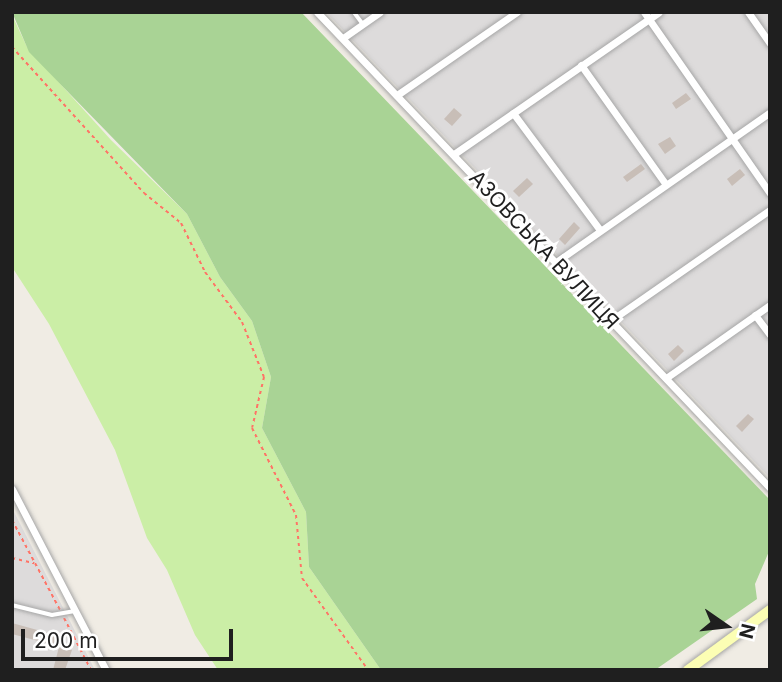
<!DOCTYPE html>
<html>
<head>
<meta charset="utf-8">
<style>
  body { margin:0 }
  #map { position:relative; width:782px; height:682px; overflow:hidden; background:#f0ece4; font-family:Inter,sans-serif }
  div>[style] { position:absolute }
  .residential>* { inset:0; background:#dddbdb }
  .grass>* { inset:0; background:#cbeea6 }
  .forest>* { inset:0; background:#a9d395 }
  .building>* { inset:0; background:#c8beb7 }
  .path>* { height:2px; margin-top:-1px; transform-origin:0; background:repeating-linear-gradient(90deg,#ff7366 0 3.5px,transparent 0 7px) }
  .roads { filter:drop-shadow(0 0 2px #a6a6a6) drop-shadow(0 0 2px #a6a6a6) }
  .lane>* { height:3.5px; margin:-1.75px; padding:0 1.75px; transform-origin:1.75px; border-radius:1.75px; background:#fff }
  .street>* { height:7px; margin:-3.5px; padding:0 3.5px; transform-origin:3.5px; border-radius:3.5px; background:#fff }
  .secondary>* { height:10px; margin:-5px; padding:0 5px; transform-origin:5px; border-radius:5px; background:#fcfeb4 }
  span { translate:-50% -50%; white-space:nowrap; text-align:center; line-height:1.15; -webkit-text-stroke:6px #fff; paint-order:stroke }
  .street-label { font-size:21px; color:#1f1f1f }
  .frame { position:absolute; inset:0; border:14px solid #1f1f1f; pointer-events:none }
  .north { position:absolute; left:691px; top:591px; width:70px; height:70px; -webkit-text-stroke:5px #fff; paint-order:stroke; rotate:104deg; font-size:19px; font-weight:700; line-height:28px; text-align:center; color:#1f1f1f }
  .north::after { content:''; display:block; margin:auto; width:24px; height:32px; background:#1f1f1f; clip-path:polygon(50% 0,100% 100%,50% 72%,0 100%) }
  .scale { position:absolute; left:21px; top:629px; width:212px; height:32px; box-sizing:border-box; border:4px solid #1f1f1f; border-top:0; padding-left:9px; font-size:21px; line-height:24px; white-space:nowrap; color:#1f1f1f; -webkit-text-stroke:5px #fff; paint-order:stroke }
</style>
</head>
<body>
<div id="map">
  <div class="residential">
    <div style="clip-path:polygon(326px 12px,770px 12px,770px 478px)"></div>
    <div style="clip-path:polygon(12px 508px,95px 670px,12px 670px)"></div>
  </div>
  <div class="grass">
    <div style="clip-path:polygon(12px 15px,27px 47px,111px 140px,187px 214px,220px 277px,252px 321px,271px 377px,262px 428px,306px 512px,309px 567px,381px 670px,218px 670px,195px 635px,167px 570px,147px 538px,115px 450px,49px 324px,12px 267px)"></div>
  </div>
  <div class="forest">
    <div style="clip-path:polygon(12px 12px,301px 12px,770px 500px,770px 549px,755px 584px,757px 599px,655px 670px,381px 670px,309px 567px,306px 512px,262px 428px,271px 377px,252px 321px,220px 277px,187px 214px,29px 52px)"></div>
  </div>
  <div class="building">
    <div style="clip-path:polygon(686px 93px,691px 99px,676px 109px,672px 103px)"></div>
    <div style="clip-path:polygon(454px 108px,462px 115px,452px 126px,444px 119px)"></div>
    <div style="clip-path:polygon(670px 137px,676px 146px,665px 154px,658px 144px)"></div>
    <div style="clip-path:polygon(641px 164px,645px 169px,627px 182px,623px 177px)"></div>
    <div style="clip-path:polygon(740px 169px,745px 175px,732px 186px,727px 179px)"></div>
    <div style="clip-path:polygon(527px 178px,533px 184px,519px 197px,513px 191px)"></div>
    <div style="clip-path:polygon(574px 222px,580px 228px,565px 245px,559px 239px)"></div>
    <div style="clip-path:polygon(678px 345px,684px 351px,674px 361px,668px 354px)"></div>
    <div style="clip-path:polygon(748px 414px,754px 419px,742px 432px,736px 426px)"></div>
    <div style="clip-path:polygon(12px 623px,59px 636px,57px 646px,12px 634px)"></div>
    <div style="clip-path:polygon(59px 647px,72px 650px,65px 670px,53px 670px)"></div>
  </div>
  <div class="path">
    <div style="left:12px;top:47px;width:197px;rotate:47.9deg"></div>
    <div style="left:144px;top:193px;width:48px;rotate:39deg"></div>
    <div style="left:181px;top:223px;width:55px;rotate:63.9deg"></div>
    <div style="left:205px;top:272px;width:62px;rotate:53.5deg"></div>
    <div style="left:242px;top:322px;width:59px;rotate:68.2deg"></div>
    <div style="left:264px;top:377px;width:52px;rotate:103.2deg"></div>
    <div style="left:252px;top:428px;width:97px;rotate:63.2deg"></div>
    <div style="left:296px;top:515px;width:63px;rotate:84.6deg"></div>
    <div style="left:302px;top:578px;width:113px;rotate:54.3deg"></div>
    <div style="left:12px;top:520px;width:102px;rotate:61.9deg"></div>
    <div style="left:12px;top:558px;width:23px;rotate:13deg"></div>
    <div style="left:64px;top:618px;width:59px;rotate:62.6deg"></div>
  </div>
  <div class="roads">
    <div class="lane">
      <div style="left:354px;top:12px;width:15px;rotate:53deg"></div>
      <div style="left:12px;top:605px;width:41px;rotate:14deg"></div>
      <div style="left:52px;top:615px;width:23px;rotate:-10deg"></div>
    </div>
    <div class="street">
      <div style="left:317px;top:12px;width:657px;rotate:46.42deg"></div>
      <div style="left:644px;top:12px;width:221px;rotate:55.2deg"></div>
      <div style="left:748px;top:12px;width:39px;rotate:55deg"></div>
      <div style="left:343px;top:38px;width:45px;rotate:-35.1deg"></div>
      <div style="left:581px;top:65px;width:145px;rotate:54.6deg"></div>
      <div style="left:397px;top:95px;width:146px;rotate:-34.7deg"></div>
      <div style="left:513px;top:113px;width:146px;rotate:53.4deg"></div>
      <div style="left:454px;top:154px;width:249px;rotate:-34.7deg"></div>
      <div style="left:556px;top:262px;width:261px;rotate:-35deg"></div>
      <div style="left:755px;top:315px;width:25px;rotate:53deg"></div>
      <div style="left:610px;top:321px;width:195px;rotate:-34.8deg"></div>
      <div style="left:666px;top:378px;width:127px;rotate:-35.1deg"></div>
      <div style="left:12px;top:489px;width:204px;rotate:62.6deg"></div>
    </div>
    <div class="secondary">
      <div style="left:688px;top:670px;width:102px;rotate:-36.2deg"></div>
    </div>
  </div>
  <div class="street-label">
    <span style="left:544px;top:250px;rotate:47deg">АЗОВСЬКА ВУЛИЦЯ</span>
  </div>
  <div class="frame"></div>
  <div class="north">N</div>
  <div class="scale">200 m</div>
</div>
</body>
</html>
